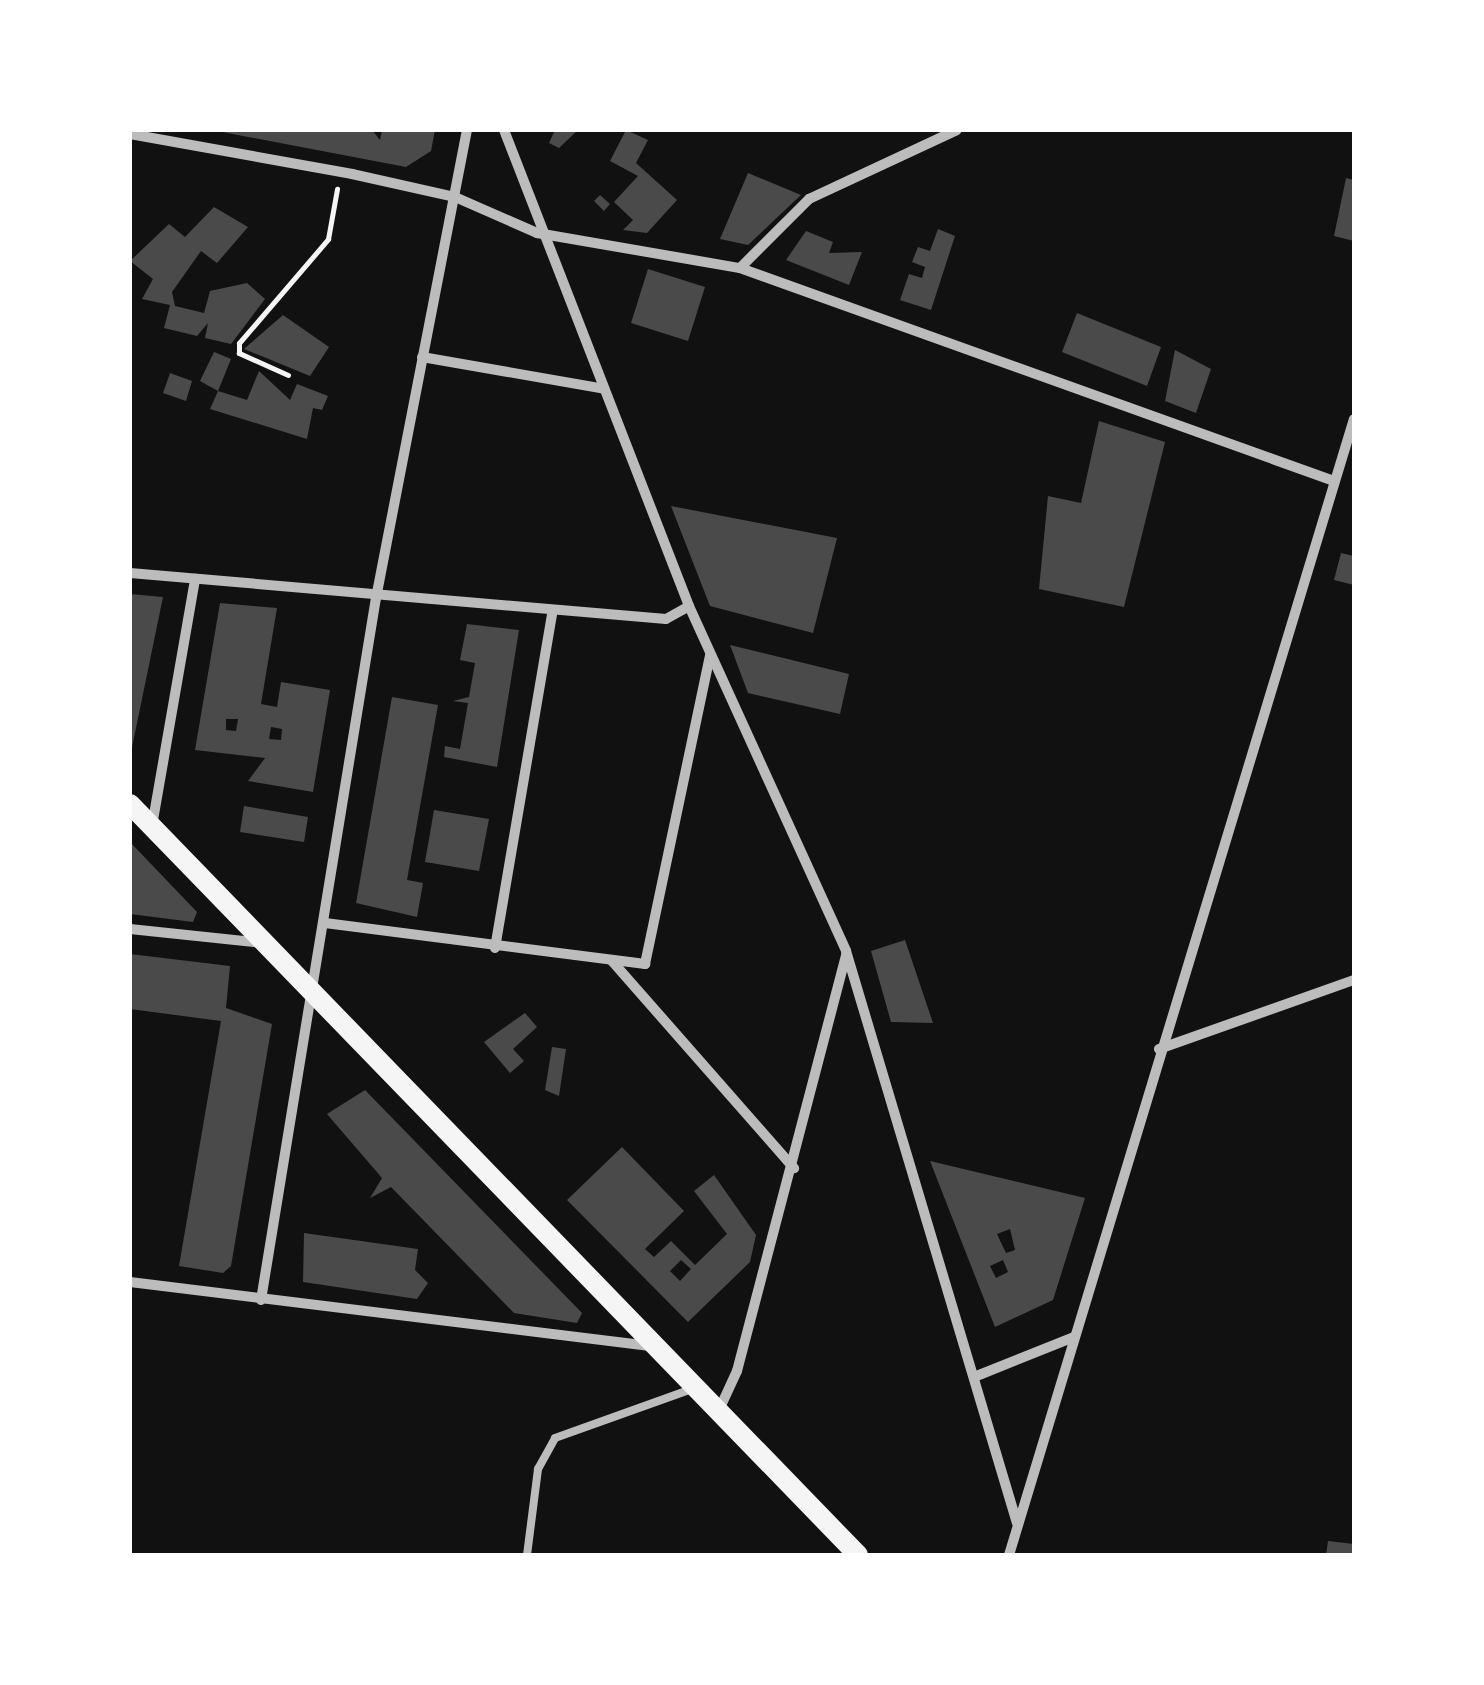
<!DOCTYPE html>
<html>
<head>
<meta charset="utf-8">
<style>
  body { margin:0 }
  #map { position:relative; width:1484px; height:1685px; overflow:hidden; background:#111; font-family:"Work Sans",sans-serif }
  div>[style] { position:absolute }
  .building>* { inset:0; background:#4a4a4a }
  .path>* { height:5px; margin:-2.5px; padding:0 2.5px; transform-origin:2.5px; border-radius:2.5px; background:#f5f5f5 }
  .service>* { height:8px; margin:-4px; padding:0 4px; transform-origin:4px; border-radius:4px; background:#bcbcbc }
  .minor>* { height:10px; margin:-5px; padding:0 5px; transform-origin:5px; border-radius:5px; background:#bcbcbc }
  .secondary>* { height:20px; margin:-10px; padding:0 10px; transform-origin:10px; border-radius:10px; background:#f5f5f5 }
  span { translate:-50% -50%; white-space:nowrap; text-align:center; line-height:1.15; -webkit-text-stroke:8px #fff; paint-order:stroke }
  .frame { position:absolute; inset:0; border:132px solid #fff; pointer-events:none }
</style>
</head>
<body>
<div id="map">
  <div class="building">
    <div style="clip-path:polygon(212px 130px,372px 130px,380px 140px,382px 130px,435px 130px,431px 151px,406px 167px)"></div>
    <div style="clip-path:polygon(555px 130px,578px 130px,559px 148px,549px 143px)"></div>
    <div style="clip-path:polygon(626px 130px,648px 140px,636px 163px,677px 200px,647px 233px,623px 230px,633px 220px,614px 202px,638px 176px,610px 161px)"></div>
    <div style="clip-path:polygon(748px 173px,801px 195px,748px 245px,720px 239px)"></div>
    <div style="clip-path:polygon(1346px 178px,1354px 180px,1354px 241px,1334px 236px)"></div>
    <div style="clip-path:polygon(600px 195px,610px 204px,604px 211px,594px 201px)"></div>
    <div style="clip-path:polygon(214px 207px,248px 227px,217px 263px,201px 251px,172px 292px,175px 306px,204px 313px,210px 291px,247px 283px,265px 299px,231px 344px,205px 338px,208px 323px,197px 336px,164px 328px,170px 305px,142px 299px,153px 279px,130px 261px,169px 224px,185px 237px)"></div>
    <div style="clip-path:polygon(938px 229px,955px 236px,931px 310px,900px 300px,909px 274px,922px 278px,925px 267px,912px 262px,918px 247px,930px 251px)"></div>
    <div style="clip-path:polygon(806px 231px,833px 242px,829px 253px,862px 252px,849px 285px,786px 260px)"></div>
    <div style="clip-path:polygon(648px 269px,705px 287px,688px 341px,631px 323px)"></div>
    <div style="clip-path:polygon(1077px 313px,1161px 347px,1147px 386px,1062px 352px)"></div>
    <div style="clip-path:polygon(283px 315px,329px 347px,310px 376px,244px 349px)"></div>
    <div style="clip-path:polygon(1175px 350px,1211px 369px,1196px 413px,1165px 401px)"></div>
    <div style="clip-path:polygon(214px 352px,231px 359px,218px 391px,247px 400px,259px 371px,290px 400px,297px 384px,328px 396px,322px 410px,313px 408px,307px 439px,210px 409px,218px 391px,200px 381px)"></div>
    <div style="clip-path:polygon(170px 373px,192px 381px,186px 401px,163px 393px)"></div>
    <div style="clip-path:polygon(1099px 421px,1165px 442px,1124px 607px,1039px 589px,1048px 496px,1081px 503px)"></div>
    <div style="clip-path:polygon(671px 506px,837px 538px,813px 633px,710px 606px)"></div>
    <div style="clip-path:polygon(1341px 553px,1354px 556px,1354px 585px,1334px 580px)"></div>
    <div style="clip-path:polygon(130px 594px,163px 597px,130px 757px)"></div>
    <div style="clip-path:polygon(evenodd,220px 603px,277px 608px,261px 704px,277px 707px,281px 682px,330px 690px,313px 792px,248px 781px,265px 758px,195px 750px,220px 603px,226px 719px,238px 719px,236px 731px,226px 730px,226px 719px,220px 603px,271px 727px,282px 729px,281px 740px,269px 739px,271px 727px)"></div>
    <div style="clip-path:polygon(467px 624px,519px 630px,497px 767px,444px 757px,445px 746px,460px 749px,468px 703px,453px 701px,469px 697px,475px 663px,460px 660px)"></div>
    <div style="clip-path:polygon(730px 645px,849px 674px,840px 714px,748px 693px)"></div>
    <div style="clip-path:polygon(392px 697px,438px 705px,407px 880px,423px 883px,417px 917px,356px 903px)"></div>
    <div style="clip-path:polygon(244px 806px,308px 817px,304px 842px,240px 832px)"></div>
    <div style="clip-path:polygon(434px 810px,489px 819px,479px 871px,425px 862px)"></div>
    <div style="clip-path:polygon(130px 842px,197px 912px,193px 922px,130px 914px)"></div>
    <div style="clip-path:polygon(905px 940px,933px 1023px,891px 1022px,871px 951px)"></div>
    <div style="clip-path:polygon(130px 954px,230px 966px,226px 1008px,272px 1024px,231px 1266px,223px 1273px,179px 1266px,221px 1021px,130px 1009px)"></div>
    <div style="clip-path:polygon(525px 1013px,537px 1027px,513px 1049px,524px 1061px,510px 1073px,484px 1042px)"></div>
    <div style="clip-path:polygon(552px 1047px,566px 1049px,559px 1096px,545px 1090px)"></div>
    <div style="clip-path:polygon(365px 1090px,582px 1313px,577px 1323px,514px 1313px,391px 1187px,370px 1198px,382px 1178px,327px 1114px)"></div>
    <div style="clip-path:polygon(evenodd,622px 1147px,684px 1211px,645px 1249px,654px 1257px,671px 1241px,695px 1265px,727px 1234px,694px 1191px,714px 1175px,756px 1235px,750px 1262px,688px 1322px,567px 1200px,622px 1147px,681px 1260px,691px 1269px,680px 1281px,670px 1271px,681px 1260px)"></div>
    <div style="clip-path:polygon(evenodd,930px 1161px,1085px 1198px,1053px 1300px,995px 1327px,930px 1161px,1010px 1229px,1015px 1250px,1006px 1253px,997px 1234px,1010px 1229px,930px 1161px,1003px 1260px,1008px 1272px,996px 1278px,990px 1266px,1003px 1260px)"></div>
    <div style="clip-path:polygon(304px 1233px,418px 1249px,415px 1270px,428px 1283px,417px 1299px,303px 1282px)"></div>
    <div style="clip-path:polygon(1328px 1541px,1354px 1544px,1354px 1555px,1326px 1555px)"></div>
  </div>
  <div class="path">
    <div style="left:288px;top:375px;width:54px;rotate:-155.8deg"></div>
    <div style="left:239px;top:353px;width:10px;rotate:-90deg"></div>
    <div style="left:239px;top:343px;width:137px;rotate:-49.4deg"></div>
    <div style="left:328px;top:239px;width:51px;rotate:-79.8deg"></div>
  </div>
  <div class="service">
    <div style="left:527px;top:1555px;width:87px;rotate:-82.7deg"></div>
    <div style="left:538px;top:1469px;width:35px;rotate:-61deg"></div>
    <div style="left:555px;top:1438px;width:145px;rotate:-19.7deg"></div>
  </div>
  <div class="minor">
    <div style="left:504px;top:130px;width:511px;rotate:68.76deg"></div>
    <div style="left:689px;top:606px;width:379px;rotate:65.5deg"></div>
    <div style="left:846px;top:951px;width:597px;rotate:73.36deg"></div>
    <div style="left:130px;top:134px;width:226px;rotate:10.2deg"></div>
    <div style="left:352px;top:174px;width:106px;rotate:12.6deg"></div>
    <div style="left:455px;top:197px;width:90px;rotate:23.7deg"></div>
    <div style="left:537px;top:233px;width:206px;rotate:9.8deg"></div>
    <div style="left:740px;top:268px;width:631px;rotate:19.73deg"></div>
    <div style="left:740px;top:268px;width:98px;rotate:-45deg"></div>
    <div style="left:809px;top:199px;width:163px;rotate:-25deg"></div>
    <div style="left:422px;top:357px;width:181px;rotate:9.9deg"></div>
    <div style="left:130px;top:573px;width:538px;rotate:4.91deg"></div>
    <div style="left:666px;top:619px;width:26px;rotate:-29deg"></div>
    <div style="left:152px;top:826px;width:251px;rotate:-80.1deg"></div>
    <div style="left:325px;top:923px;width:323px;rotate:7.3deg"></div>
    <div style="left:645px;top:964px;width:316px;rotate:-78.1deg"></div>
    <div style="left:130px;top:929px;width:134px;rotate:6deg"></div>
    <div style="left:495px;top:948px;width:343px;rotate:-80.3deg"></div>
    <div style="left:612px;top:961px;width:276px;rotate:48.7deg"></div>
    <div style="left:1159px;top:1049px;width:207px;rotate:-19.5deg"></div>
    <div style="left:130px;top:1282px;width:524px;rotate:7.02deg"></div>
    <div style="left:261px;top:1300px;width:711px;rotate:-80.7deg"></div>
    <div style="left:376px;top:598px;width:477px;rotate:-79deg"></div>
    <div style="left:974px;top:1377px;width:108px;rotate:-21.8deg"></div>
    <div style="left:719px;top:1410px;width:43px;rotate:-65.2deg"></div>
    <div style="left:737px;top:1371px;width:430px;rotate:-75.3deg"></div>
    <div style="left:1009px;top:1555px;width:1187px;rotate:-73.11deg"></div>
  </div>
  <div class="secondary">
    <div style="left:130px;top:804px;width:1046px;rotate:45.89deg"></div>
  </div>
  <div class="frame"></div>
</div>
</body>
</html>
